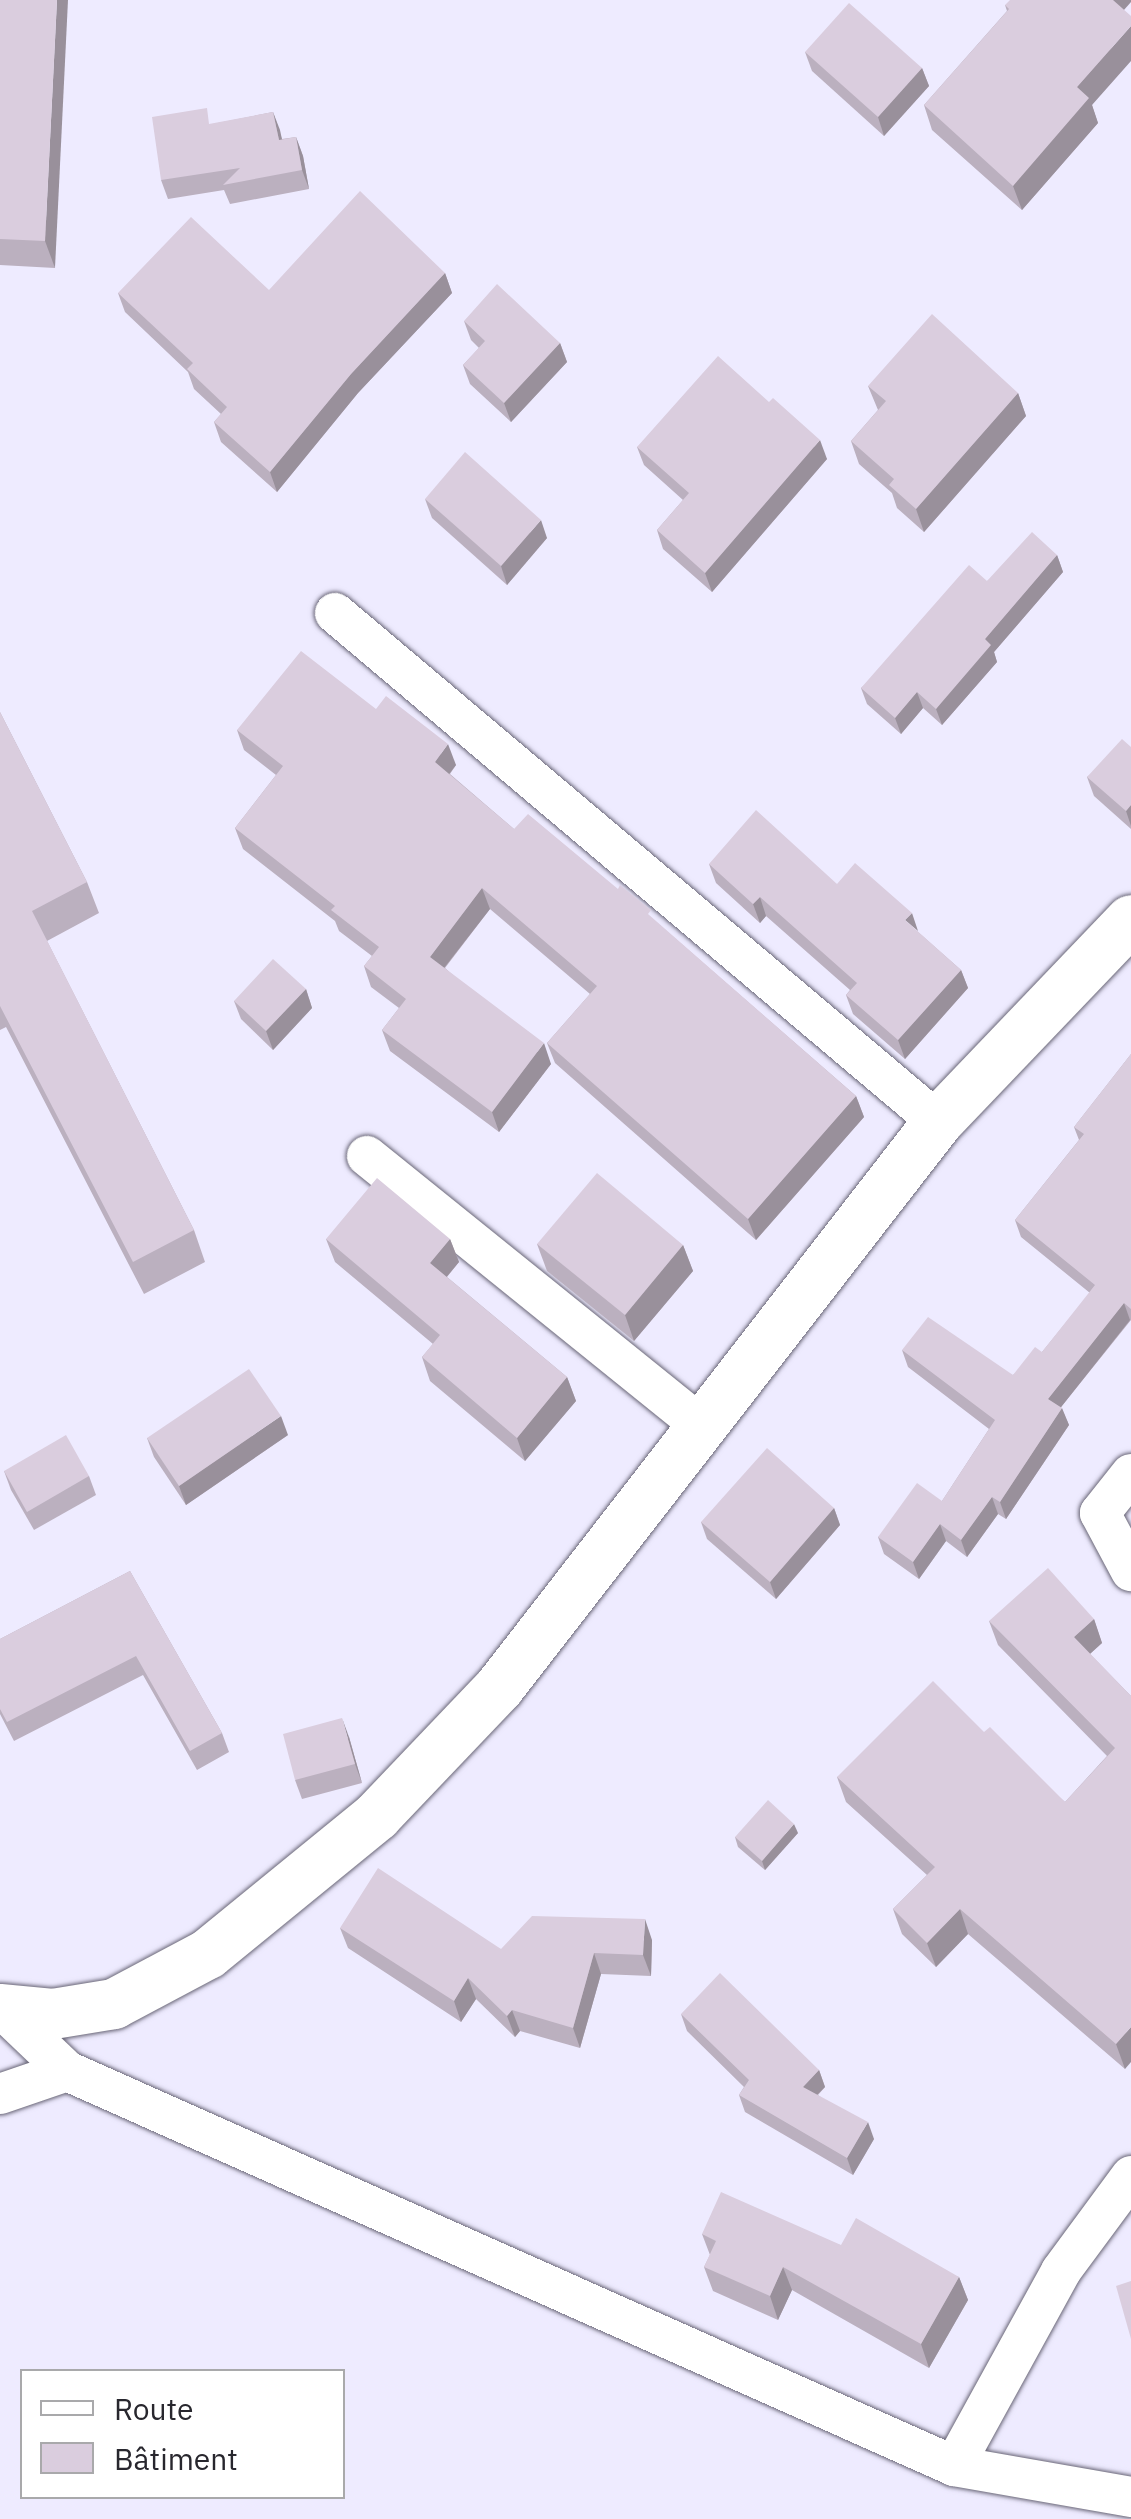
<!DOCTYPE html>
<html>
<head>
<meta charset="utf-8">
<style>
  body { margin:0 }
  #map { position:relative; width:1131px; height:2519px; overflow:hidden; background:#eeebff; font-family:"IBM Plex Sans",sans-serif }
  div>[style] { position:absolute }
  .roads { filter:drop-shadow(0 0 2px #696677) drop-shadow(0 0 2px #696677) }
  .minor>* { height:40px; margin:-20px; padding:0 20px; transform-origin:20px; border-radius:20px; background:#fff }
  .tertiary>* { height:50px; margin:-25px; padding:0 25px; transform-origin:25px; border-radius:25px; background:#fff }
  .wall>* { inset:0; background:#bbb0bf }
  .shaded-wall>* { inset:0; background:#99909b }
  .building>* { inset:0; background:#dacdde }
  span { translate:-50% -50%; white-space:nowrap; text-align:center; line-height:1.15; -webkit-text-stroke:10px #fff; paint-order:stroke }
  .legend { position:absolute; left:20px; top:2369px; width:325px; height:130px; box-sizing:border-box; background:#fff; border:2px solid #a9a9ab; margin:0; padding:12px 18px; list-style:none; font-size:30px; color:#28272e }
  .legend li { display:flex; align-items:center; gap:20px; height:50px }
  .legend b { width:50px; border:2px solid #a9a9ab }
</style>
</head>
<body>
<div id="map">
  <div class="roads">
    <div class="minor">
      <div style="left:335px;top:613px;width:789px;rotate:40.17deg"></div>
      <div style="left:367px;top:1156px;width:434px;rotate:38.9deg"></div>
      <div style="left:1131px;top:1474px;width:50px;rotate:128.5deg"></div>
      <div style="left:1100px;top:1513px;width:66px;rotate:61.9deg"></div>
      <div style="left:3px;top:2010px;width:88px;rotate:43.6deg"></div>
      <div style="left:67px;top:2071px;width:971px;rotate:24deg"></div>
      <div style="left:954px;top:2466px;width:180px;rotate:9.9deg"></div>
      <div style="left:0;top:2094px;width:71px;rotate:-18.9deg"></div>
      <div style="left:954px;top:2466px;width:222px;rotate:-61.2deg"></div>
      <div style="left:1061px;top:2271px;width:118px;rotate:-53.6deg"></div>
    </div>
    <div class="tertiary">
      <div style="left:0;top:2009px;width:53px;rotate:5.4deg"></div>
      <div style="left:53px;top:2014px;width:62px;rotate:-9.3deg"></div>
      <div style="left:114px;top:2004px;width:106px;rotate:-28deg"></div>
      <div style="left:208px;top:1954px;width:218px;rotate:-39.2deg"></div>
      <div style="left:377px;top:1816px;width:177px;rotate:-46.4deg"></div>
      <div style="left:499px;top:1688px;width:716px;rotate:-52.2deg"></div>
      <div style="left:938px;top:1122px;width:279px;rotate:-46.3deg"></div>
    </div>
  </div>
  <div class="wall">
    <div style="clip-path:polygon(0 0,55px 268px,0 265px)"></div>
    <div style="clip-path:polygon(1005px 5px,1124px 10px,1092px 105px,1098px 123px,1022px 210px,932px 130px,924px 105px,1007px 11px)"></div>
    <div style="clip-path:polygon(805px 52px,922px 68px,929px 86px,884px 136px,812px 71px)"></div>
    <div style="clip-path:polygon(273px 112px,282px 139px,296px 137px,303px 156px,309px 189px,230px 204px,224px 190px,168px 199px,161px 180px,213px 124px)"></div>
    <div style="clip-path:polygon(445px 273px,452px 293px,358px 393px,277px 492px,221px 442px,214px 422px,221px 414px,194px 389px,188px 372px,125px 312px,118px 293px,269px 290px)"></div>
    <div style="clip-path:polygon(464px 321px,560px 343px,567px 362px,511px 422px,470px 384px,463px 365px,479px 348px,471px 340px)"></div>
    <div style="clip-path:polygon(868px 386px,1018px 393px,1026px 416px,924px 532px,897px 508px,892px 493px,859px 464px,851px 441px,878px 410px)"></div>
    <div style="clip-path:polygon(769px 402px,827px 459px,712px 592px,663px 549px,657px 530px,683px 500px,644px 465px,637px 447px)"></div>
    <div style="clip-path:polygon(425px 499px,547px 538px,507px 585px,432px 518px)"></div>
    <div style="clip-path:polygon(1057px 555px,1063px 572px,994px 652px,997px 662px,942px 725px,923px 708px,901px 734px,867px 704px,861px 688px,987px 581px)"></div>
    <div style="clip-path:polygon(376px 709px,456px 765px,450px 774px,514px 829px,655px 921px,856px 1096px,864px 1117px,756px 1240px,555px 1063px,547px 1043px,590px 994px,490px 909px,445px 968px,551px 1064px,499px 1132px,390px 1051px,382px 1030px,399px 1008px,371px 987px,364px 966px,372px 956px,339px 931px,335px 921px,243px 849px,235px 828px,276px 775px,244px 750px,237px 730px)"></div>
    <div style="clip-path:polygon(0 712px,87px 882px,99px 913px,47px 941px,194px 1230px,205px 1262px,144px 1294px,6px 1027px,0 1030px)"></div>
    <div style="clip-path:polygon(1131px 747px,1131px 829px,1094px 796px,1087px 777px)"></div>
    <div style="clip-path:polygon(709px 864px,837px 884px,918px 932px,961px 970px,968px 988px,905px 1059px,853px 1014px,846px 995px,850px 990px,766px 916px,760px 923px,716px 883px)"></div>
    <div style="clip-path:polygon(306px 989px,312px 1008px,273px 1050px,241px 1019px,234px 1001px)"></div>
    <div style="clip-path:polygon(1131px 1054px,1131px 1320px,1061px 1407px,1069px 1425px,1006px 1519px,998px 1514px,967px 1557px,946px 1541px,919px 1579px,884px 1554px,878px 1537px,942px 1501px,989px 1429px,908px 1367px,902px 1350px,1013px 1375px,1042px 1352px,1090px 1293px,1021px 1237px,1015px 1220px,1079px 1140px,1074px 1127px)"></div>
    <div style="clip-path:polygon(326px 1239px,450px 1239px,459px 1262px,447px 1277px,567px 1377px,576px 1401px,525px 1461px,430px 1381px,422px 1357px,433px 1344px,335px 1262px)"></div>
    <div style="clip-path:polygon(537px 1244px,683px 1245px,693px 1271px,634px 1341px,547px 1271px)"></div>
    <div style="clip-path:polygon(288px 1435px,186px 1505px,154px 1457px,147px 1438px)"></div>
    <div style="clip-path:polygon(4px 1471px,89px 1476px,96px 1495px,34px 1530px,11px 1490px)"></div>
    <div style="clip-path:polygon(834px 1508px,840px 1525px,776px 1599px,707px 1539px,701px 1522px)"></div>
    <div style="clip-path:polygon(130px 1571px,222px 1733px,229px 1752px,197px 1770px,143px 1675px,14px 1741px,0 1714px,0 1639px)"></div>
    <div style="clip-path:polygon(1094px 1619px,1102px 1643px,1090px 1654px,1131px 1696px,1125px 2069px,968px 1934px,936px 1967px,902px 1934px,893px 1909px,927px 1875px,846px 1802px,837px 1777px,984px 1732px,1065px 1802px,1107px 1756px,998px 1645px,989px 1621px)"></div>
    <div style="clip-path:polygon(349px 1737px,362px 1783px,302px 1799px,295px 1780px)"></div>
    <div style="clip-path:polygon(798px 1833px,765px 1870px,738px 1847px,735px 1837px)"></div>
    <div style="clip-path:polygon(340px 1928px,501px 1949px,652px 1940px,651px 1976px,601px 1974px,580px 2048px,520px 2031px,515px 2037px,476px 1999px,461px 2022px,348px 1948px)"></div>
    <div style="clip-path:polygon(681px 2014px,819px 2070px,825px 2087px,818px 2095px,874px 2139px,853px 2175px,745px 2112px,739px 2095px,744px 2087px,687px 2031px)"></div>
    <div style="clip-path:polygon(702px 2234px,841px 2245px,959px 2277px,968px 2300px,929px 2368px,792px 2290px,778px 2320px,713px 2291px,704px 2267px,710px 2255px)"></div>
  </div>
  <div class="shaded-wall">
    <div style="clip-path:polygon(57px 0,68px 0,55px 268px,45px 241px)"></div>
    <div style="clip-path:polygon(1109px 0,1131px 0,1131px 2px,1116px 19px)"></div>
    <div style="clip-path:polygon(1131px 26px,1131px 61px,1092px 105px,1098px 123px,1022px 210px,1013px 186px,1077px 87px)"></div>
    <div style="clip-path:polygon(922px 68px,929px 86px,884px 136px,878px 117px)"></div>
    <div style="clip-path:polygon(273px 112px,280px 130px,286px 159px,279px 140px)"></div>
    <div style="clip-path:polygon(296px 137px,303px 156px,309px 189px,302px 170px)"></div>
    <div style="clip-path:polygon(445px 273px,452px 293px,358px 393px,277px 492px,270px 472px,351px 374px)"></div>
    <div style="clip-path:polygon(560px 343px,567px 362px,511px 422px,504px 403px)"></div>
    <div style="clip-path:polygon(1018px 393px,1026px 416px,924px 532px,916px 509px)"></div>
    <div style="clip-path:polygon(820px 440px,827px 459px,712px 592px,705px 573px)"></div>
    <div style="clip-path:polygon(541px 520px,547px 538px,507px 585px,501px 566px)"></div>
    <div style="clip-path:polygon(1057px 555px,1063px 572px,994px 652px,997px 662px,942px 725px,936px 709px,985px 639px)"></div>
    <div style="clip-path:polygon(917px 692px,923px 708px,901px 734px,895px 718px)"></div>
    <div style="clip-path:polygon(448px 744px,456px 765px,443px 782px,435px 762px)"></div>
    <div style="clip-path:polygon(1131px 805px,1131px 826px,1126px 811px)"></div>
    <div style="clip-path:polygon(482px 888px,490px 909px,437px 977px,430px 957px)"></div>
    <div style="clip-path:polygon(760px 897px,766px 916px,760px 923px,753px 904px)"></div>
    <div style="clip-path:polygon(912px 913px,918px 931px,905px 920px)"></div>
    <div style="clip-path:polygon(961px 970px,968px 988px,905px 1059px,898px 1040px)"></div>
    <div style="clip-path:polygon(306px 989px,312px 1008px,273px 1050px,266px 1031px)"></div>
    <div style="clip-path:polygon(544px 1043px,551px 1064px,499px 1132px,492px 1112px)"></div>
    <div style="clip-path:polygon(856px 1096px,864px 1117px,756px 1240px,748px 1219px)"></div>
    <div style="clip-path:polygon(450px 1239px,459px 1262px,439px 1286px,430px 1263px)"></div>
    <div style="clip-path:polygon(683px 1245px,693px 1271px,634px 1341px,625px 1315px)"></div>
    <div style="clip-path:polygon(1124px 1303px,1130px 1320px,1054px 1416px,1048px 1399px)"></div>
    <div style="clip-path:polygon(567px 1377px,576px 1401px,525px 1461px,517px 1438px)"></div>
    <div style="clip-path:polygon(1062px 1408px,1069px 1425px,1006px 1519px,1000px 1502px)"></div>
    <div style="clip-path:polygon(281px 1416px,288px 1435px,186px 1505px,179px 1486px)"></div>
    <div style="clip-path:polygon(992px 1497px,998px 1514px,967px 1557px,961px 1540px)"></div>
    <div style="clip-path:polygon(834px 1508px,840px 1525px,776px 1599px,770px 1582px)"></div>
    <div style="clip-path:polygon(940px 1524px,946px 1541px,919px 1579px,913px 1562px)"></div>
    <div style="clip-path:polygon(1094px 1619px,1102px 1643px,1082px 1661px,1074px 1637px)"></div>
    <div style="clip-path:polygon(342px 1718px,349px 1737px,362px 1783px,355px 1764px)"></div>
    <div style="clip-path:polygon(794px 1824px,798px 1833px,765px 1870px,762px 1861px)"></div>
    <div style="clip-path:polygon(960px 1909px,968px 1934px,936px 1967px,927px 1943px)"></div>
    <div style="clip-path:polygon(645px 1919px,652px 1940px,651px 1976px,643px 1955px)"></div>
    <div style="clip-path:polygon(594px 1953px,601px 1974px,580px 2048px,573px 2028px)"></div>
    <div style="clip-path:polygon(468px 1978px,476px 1999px,461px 2022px,454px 2001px)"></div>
    <div style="clip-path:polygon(512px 2010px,520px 2031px,515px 2037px,507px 2016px)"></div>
    <div style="clip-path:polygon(1131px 2027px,1131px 2062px,1125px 2069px,1116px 2044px)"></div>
    <div style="clip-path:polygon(819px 2070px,825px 2087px,809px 2103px,803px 2087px)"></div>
    <div style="clip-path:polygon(868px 2122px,874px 2139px,853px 2175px,847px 2158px)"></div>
    <div style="clip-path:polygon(783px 2267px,792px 2290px,778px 2320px,770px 2296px)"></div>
    <div style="clip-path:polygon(959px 2277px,968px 2300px,929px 2368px,921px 2344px)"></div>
  </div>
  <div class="building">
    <div style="clip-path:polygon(0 0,57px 0,45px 241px,0 239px)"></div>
    <div style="clip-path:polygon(1010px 0,1113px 0,1131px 16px,1131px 26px,1077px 87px,1089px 98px,1013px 186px,924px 105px,1009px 9px,1005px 5px)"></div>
    <div style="clip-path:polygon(849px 3px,922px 68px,878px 117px,805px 52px)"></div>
    <div style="clip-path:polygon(207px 108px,209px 124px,273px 112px,279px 140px,296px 137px,302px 170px,223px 185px,240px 168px,161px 180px,152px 117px)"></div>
    <div style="clip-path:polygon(360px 191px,445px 273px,351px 374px,270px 472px,214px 422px,227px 407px,187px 369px,193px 363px,118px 293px,191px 217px,269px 290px)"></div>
    <div style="clip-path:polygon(497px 284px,560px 343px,504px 403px,463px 365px,485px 341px,464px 321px)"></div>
    <div style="clip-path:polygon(932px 314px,1018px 393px,916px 509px,889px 485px,894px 479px,851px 441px,886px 401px,868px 386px)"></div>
    <div style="clip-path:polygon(718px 356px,769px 402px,773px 398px,820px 440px,705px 573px,657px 530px,689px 493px,637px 447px)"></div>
    <div style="clip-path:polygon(465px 452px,541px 520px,501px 566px,425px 499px)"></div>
    <div style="clip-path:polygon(1032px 532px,1057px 555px,985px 639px,991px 645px,936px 709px,917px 692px,895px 718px,861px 688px,969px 565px,987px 581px)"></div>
    <div style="clip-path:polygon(301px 651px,376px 709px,386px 696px,448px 744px,435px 762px,514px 829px,528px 814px,618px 889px,620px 885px,651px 910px,648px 914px,856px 1096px,748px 1219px,547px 1043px,597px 986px,482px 888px,430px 957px,544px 1043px,492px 1112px,382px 1030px,406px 999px,364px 966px,379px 947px,331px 910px,335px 906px,235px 828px,283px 766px,237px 730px)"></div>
    <div style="clip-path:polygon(0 712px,87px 882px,32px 911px,194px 1230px,133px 1262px,0 1006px)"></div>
    <div style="clip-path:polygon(1122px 739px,1131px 747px,1131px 805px,1126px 811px,1087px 777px)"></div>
    <div style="clip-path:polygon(756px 810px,837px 884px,855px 863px,912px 913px,905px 920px,961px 970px,898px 1040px,846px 995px,857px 983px,760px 897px,753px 904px,709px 864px)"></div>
    <div style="clip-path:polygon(273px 959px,306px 989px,266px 1031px,234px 1001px)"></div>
    <div style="clip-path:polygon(1131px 1054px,1131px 1309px,1124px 1303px,1048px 1399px,1062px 1408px,1000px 1502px,992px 1497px,961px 1540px,940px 1524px,913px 1562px,878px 1537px,917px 1483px,942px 1501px,995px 1420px,902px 1350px,928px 1317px,1013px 1375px,1035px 1347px,1042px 1352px,1095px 1285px,1015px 1220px,1084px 1134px,1074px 1127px)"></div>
    <div style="clip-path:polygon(597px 1173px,683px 1245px,625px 1315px,537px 1244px)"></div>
    <div style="clip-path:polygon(377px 1178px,450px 1239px,430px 1263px,567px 1377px,517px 1438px,422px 1357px,440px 1335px,326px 1239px)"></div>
    <div style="clip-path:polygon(249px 1369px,281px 1416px,179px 1486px,147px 1438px)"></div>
    <div style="clip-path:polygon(66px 1435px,89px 1476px,27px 1512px,4px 1471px)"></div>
    <div style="clip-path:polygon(767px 1448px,834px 1508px,770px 1582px,701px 1522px)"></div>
    <div style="clip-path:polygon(1048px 1568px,1094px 1619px,1074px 1637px,1131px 1696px,1131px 2027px,1116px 2044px,960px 1909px,927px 1943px,893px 1909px,935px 1867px,837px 1777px,933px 1681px,984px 1732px,990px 1727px,1065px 1802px,1115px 1748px,989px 1621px)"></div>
    <div style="clip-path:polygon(130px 1571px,222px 1733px,190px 1751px,136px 1656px,7px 1722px,0 1709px,0 1639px)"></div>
    <div style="clip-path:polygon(342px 1718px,355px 1764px,295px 1780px,283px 1734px)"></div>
    <div style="clip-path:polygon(768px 1800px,794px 1824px,762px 1861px,735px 1837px)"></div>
    <div style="clip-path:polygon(378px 1868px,501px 1949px,532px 1916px,645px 1919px,643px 1955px,594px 1953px,573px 2028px,512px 2010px,507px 2016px,468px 1978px,454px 2001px,340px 1928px)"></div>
    <div style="clip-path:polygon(720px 1973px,819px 2070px,803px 2087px,868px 2122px,847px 2158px,739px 2095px,749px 2080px,681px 2014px)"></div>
    <div style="clip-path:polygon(721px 2192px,841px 2245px,856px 2218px,959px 2277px,921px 2344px,783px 2267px,770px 2296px,704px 2267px,716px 2241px,702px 2234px)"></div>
    <div style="clip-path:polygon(1131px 2281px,1131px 2339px,1116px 2286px)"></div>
  </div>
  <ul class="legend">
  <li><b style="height:12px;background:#fff"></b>Route</li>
  <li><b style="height:28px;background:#dacdde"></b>Bâtiment</li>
  </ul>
</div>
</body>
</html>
